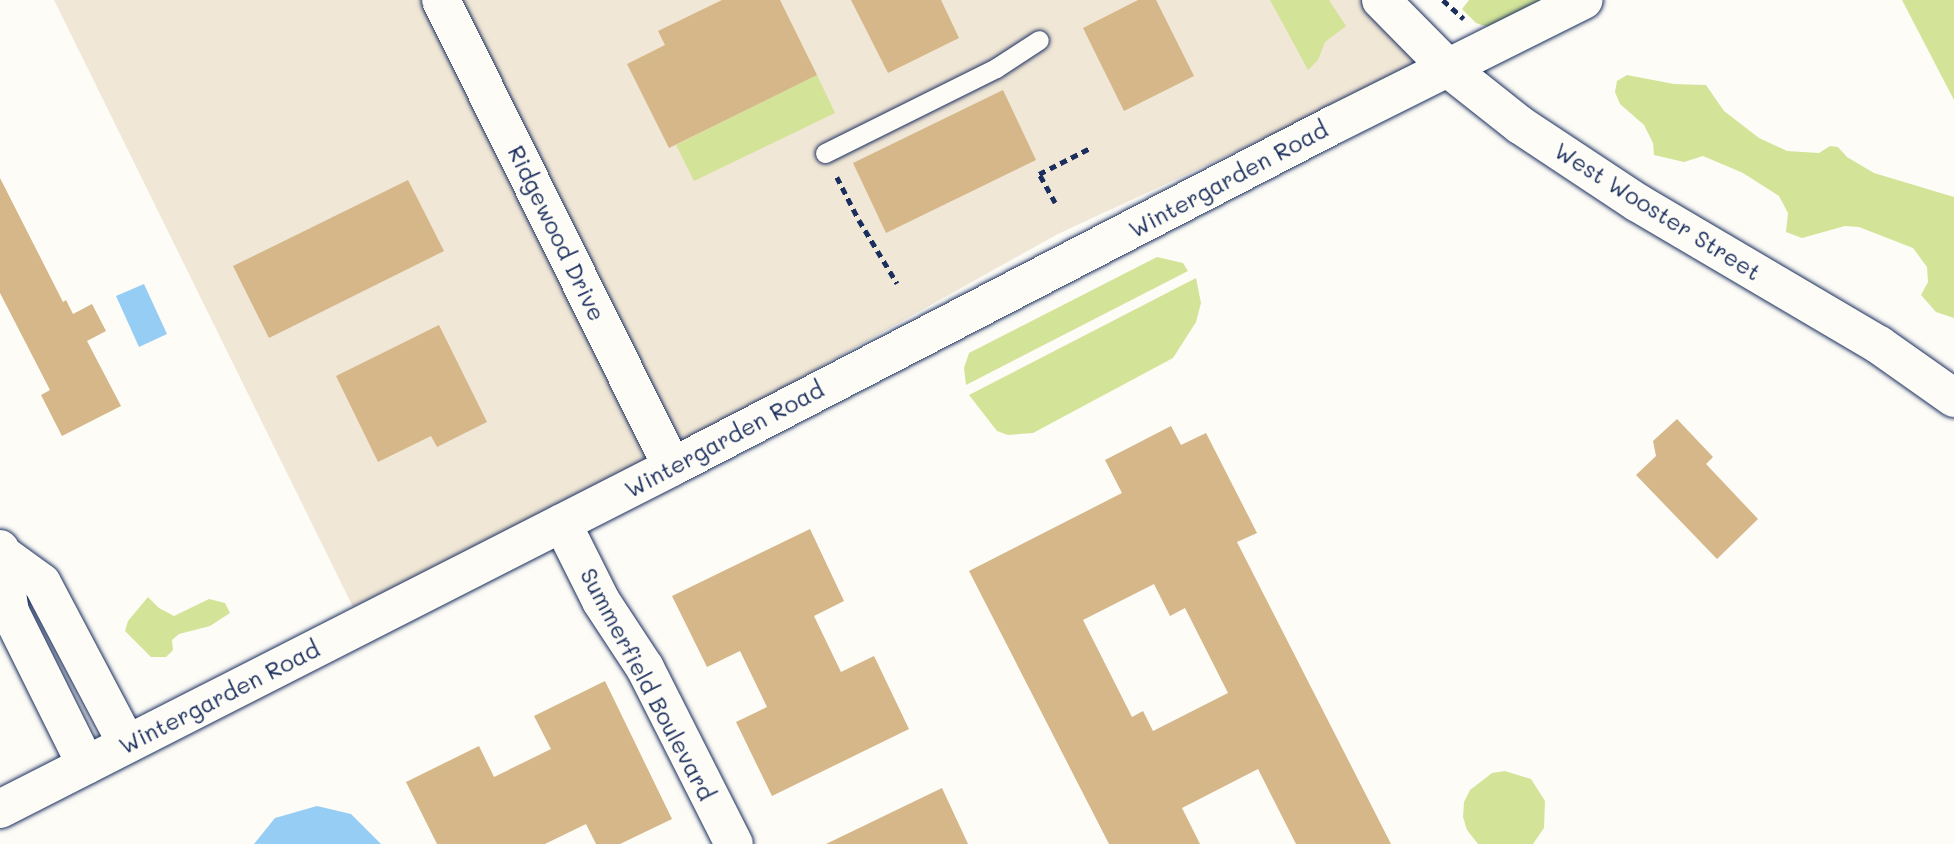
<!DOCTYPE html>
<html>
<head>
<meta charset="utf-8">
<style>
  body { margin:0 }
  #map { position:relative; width:1954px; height:844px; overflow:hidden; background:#fdfcf7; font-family:Mali,sans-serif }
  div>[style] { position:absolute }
  .built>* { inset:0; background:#f1e7d6 }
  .green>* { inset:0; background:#d3e498 }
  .water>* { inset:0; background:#96cdf5 }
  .building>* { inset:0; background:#d5b789 }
  .path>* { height:4.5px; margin-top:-2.25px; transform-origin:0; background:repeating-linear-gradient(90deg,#1b2f5e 0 7px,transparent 0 12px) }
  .roads { filter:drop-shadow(0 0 2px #1b2f5e) drop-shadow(0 0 2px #1b2f5e) }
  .service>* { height:19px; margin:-9.5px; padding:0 9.5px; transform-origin:9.5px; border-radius:9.5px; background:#fdfcf7 }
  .minor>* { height:38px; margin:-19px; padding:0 19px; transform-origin:19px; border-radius:19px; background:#fdfcf7 }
  .tertiary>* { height:38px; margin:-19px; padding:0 19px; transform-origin:19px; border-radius:19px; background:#fdfcf7 }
  .secondary>* { height:38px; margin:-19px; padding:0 19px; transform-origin:19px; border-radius:19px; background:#fdfcf7 }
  span { translate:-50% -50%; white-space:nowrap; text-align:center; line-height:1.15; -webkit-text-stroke:7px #fdfcf7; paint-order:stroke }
  .street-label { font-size:23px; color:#1b2f5e }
</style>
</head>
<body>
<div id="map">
  <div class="built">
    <div style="clip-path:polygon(54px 0,1373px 0,1425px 64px,1058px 234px,732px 416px,353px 607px)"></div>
  </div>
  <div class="green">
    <div style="clip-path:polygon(1270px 0,1329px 0,1346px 26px,1325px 42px,1318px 60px,1308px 70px)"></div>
    <div style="clip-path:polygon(1469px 0,1542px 0,1488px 27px,1476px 23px,1462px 9px)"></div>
    <div style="clip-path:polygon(1902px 0,1954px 0,1954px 100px)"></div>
    <div style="clip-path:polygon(817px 75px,835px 113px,694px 181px,676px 145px)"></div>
    <div style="clip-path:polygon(1627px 75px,1674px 84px,1706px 85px,1724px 111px,1759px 138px,1787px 151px,1819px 153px,1830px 146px,1838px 147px,1847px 157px,1874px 173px,1954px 197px,1954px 318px,1936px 312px,1921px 295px,1928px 282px,1927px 267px,1913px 248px,1859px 227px,1845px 226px,1802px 238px,1786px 232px,1788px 213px,1779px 196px,1743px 173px,1703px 156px,1684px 162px,1654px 155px,1653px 143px,1644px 125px,1620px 104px,1615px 92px,1617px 81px)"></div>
    <div style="clip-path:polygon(1157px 257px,1183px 263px,1188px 271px,966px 385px,964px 368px,969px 353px)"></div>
    <div style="clip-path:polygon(1196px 278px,1201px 303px,1196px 322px,1173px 358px,1033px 433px,1008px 435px,997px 431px,969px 395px)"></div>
    <div style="clip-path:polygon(148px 597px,159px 608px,174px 616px,209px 599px,225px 603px,230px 613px,210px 626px,179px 634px,172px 640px,173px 650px,166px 657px,151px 657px,125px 631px,128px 621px)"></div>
    <div style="clip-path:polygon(1505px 771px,1531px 779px,1545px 801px,1544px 828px,1533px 844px,1478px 844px,1467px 830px,1463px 817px,1464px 802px,1470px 790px,1492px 773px)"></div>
  </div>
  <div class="water">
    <div style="clip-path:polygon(144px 284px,167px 334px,139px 347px,116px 296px)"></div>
    <div style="clip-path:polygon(317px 806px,351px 814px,381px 844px,254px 844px,275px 818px)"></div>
  </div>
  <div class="building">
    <div style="clip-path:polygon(722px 0,780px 0,817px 75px,669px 148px,627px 64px,665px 45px,658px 31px)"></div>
    <div style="clip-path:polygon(851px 0,941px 0,959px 38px,888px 73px)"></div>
    <div style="clip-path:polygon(1138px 0,1156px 0,1194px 76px,1124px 111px,1083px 28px)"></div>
    <div style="clip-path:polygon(1003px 90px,1036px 160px,886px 233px,853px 163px)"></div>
    <div style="clip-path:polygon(0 178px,63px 302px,66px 300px,73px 314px,92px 304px,106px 331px,87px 341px,121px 406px,62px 436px,41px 395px,50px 390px,0 293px)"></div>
    <div style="clip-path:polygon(408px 180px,444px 251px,269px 338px,233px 266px)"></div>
    <div style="clip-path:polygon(439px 325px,487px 422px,437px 447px,431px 436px,378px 462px,336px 376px)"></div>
    <div style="clip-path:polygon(1677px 419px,1713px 457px,1706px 464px,1758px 519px,1717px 559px,1636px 475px,1656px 456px,1653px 441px)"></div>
    <div style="clip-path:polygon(evenodd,1171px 426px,1181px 445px,1206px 433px,1257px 533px,1237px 542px,1391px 844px,1296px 844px,1258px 769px,1182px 808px,1200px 844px,1109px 844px,969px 571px,1122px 493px,1105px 460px,1171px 426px,1154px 584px,1170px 616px,1185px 608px,1228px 693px,1153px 731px,1143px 711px,1132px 717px,1083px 620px,1154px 584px)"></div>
    <div style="clip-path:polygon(810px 529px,844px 601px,814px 616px,841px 672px,874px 656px,909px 729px,772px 796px,736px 722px,767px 707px,740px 651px,707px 667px,672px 596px)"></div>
    <div style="clip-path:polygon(605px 681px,672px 819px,620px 844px,596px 844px,586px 824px,545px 844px,437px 844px,406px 782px,479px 746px,494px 777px,551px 749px,534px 716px)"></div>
    <div style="clip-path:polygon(942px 788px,968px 844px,826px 844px)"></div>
  </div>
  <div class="path">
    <div style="left:1443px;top:0;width:28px;rotate:42deg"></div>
    <div style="left:837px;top:177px;width:48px;rotate:62.9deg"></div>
    <div style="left:859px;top:220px;width:74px;rotate:58.9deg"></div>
    <div style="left:1055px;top:203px;width:33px;rotate:-119deg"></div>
    <div style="left:1039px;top:174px;width:59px;rotate:-27deg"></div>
  </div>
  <div class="roads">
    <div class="service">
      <div style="left:825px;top:153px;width:191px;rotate:-26.4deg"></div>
      <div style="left:996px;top:68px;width:51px;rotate:-33.1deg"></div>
    </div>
    <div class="minor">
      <div style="left:441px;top:0;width:521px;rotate:63.68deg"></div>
      <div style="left:562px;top:523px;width:87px;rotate:63.4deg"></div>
      <div style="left:601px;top:601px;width:80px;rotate:56.7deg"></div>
      <div style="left:645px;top:668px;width:197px;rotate:63.2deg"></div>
      <div style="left:0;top:549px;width:64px;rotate:81deg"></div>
      <div style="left:10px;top:612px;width:171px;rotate:63.6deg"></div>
      <div style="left:2px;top:554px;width:49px;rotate:35.9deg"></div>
      <div style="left:42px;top:583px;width:182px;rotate:62.2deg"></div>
    </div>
    <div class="tertiary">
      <div style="left:0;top:809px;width:754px;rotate:-26.97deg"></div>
      <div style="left:672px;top:467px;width:744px;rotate:-27.36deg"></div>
      <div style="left:1333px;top:125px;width:280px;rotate:-26.5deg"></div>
    </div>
    <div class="secondary">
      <div style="left:1381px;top:0;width:95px;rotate:45.4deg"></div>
      <div style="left:1448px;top:68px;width:92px;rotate:38.4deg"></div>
      <div style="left:1520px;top:125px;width:141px;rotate:33.5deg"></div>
      <div style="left:1638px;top:203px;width:280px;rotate:30.5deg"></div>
      <div style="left:1879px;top:345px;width:92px;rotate:35.2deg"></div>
    </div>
  </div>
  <div class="street-label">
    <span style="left:1228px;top:179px;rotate:-28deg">Wintergarden Road</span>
    <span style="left:1658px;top:211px;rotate:32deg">West Wooster Street</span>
    <span style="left:557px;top:233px;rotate:64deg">Ridgewood Drive</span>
    <span style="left:724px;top:439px;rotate:-28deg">Wintergarden Road</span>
    <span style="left:648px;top:684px;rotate:62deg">Summerfield Boulevard</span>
    <span style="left:219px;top:697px;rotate:-27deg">Wintergarden Road</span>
  </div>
</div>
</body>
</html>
